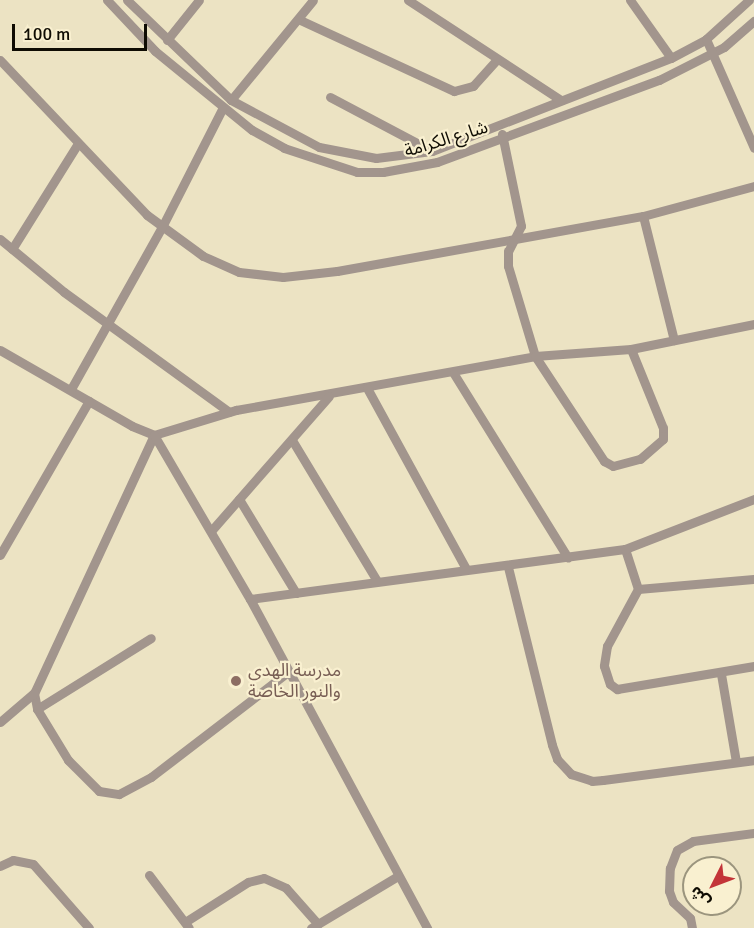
<!DOCTYPE html>
<html>
<head>
<meta charset="utf-8">
<style>
  body { margin:0 }
  #map { position:relative; width:754px; height:928px; overflow:hidden; background:#ece3c3; font-family:Signika,"Noto Sans Arabic",sans-serif }
  div>[style] { position:absolute }
  .minor>* { height:9px; margin:-4.5px; padding:0 4.5px; transform-origin:4.5px; border-radius:4.5px; background:#a2958d }
  .dots>* { width:16px; height:16px; translate:-50% -50%; box-sizing:border-box; border:3px solid #f9f0d0; border-radius:50% }
  span { translate:-50% -50%; white-space:nowrap; text-align:center; line-height:1.15; -webkit-text-stroke:4.5px #f9f0d0; paint-order:stroke }
  .street-label { font-size:18px; color:#0f0c03 }
  .education-label { font-size:18px; color:#785e54 }
  .left { translate:0 -50%; text-align:left }
  .north { position:absolute; left:682px; top:856px; width:60px; height:60px; box-sizing:border-box; background:#f9f0d0; border:2px solid #9b957e; border-radius:50%; rotate:228deg; font-size:16px; font-weight:700; line-height:24px; text-align:center; color:#0f0c03 }
  .north::after { content:''; display:block; margin:auto; width:21px; height:27px; background:#c33438; clip-path:polygon(50% 0,100% 100%,50% 72%,0 100%) }
  .scale { position:absolute; left:12px; top:24px; width:135px; height:27px; box-sizing:border-box; border:3px solid #0f0c03; border-top:0; padding-left:8px; font-size:18px; line-height:21px; white-space:nowrap; color:#0f0c03; -webkit-text-stroke:4px #f9f0d0; paint-order:stroke }
</style>
</head>
<body>
<div id="map">
  <div class="minor">
    <div style="left:107px;top:0;width:70px;rotate:46.7deg"></div>
    <div style="left:155px;top:51px;width:125px;rotate:39.2deg"></div>
    <div style="left:252px;top:130px;width:37px;rotate:29deg"></div>
    <div style="left:284px;top:148px;width:77px;rotate:18.2deg"></div>
    <div style="left:357px;top:172px;width:26px"></div>
    <div style="left:383px;top:172px;width:55px;rotate:-10.5deg"></div>
    <div style="left:437px;top:162px;width:237px;rotate:-20.3deg"></div>
    <div style="left:659px;top:80px;width:73px;rotate:-26.9deg"></div>
    <div style="left:724px;top:47px;width:40px;rotate:-41deg"></div>
    <div style="left:127px;top:0;width:144px;rotate:43.9deg"></div>
    <div style="left:231px;top:100px;width:100px;rotate:28.1deg"></div>
    <div style="left:319px;top:147px;width:58px;rotate:10.9deg"></div>
    <div style="left:376px;top:158px;width:56px;rotate:-7.1deg"></div>
    <div style="left:432px;top:151px;width:256px;rotate:-21.3deg"></div>
    <div style="left:671px;top:58px;width:40px;rotate:-28deg"></div>
    <div style="left:706px;top:39px;width:58px;rotate:-42.2deg"></div>
    <div style="left:408px;top:0;width:183px;rotate:33.2deg"></div>
    <div style="left:630px;top:0;width:71px;rotate:54.7deg"></div>
    <div style="left:298px;top:19px;width:172px;rotate:24.8deg"></div>
    <div style="left:454px;top:91px;width:20px;rotate:-15deg"></div>
    <div style="left:473px;top:86px;width:36px;rotate:-48deg"></div>
    <div style="left:706px;top:39px;width:119px;rotate:66.2deg"></div>
    <div style="left:167px;top:40px;width:51px;rotate:-51.3deg"></div>
    <div style="left:0;top:60px;width:214px;rotate:46.5deg"></div>
    <div style="left:147px;top:215px;width:69px;rotate:36.2deg"></div>
    <div style="left:203px;top:256px;width:39px;rotate:24deg"></div>
    <div style="left:239px;top:272px;width:44px;rotate:6.5deg"></div>
    <div style="left:283px;top:277px;width:54px;rotate:-6.3deg"></div>
    <div style="left:337px;top:271px;width:311px;rotate:-10.2deg"></div>
    <div style="left:643px;top:216px;width:115px;rotate:-15.1deg"></div>
    <div style="left:330px;top:97px;width:115px;rotate:27.9deg"></div>
    <div style="left:231px;top:100px;width:129px;rotate:-50.6deg"></div>
    <div style="left:502px;top:134px;width:94px;rotate:78.3deg"></div>
    <div style="left:521px;top:226px;width:28px;rotate:117deg"></div>
    <div style="left:508px;top:251px;width:15px;rotate:90deg"></div>
    <div style="left:508px;top:266px;width:94px;rotate:73.3deg"></div>
    <div style="left:535px;top:356px;width:126px;rotate:56.7deg"></div>
    <div style="left:604px;top:461px;width:10px;rotate:29deg"></div>
    <div style="left:613px;top:466px;width:28px;rotate:-15deg"></div>
    <div style="left:640px;top:459px;width:30px;rotate:-41deg"></div>
    <div style="left:663px;top:439px;width:11px;rotate:-90deg"></div>
    <div style="left:663px;top:428px;width:85px;rotate:-112.1deg"></div>
    <div style="left:643px;top:216px;width:128px;rotate:76deg"></div>
    <div style="left:0;top:239px;width:83px;rotate:39.6deg"></div>
    <div style="left:64px;top:292px;width:204px;rotate:36deg"></div>
    <div style="left:12px;top:249px;width:123px;rotate:-58deg"></div>
    <div style="left:0;top:350px;width:152px;rotate:29.9deg"></div>
    <div style="left:132px;top:426px;width:24px;rotate:22deg"></div>
    <div style="left:154px;top:435px;width:86px;rotate:-17deg"></div>
    <div style="left:236px;top:410px;width:304px;rotate:-10.2deg"></div>
    <div style="left:535px;top:356px;width:96px;rotate:-4.2deg"></div>
    <div style="left:631px;top:349px;width:126px;rotate:-11.5deg"></div>
    <div style="left:454px;top:374px;width:216px;rotate:58.2deg"></div>
    <div style="left:367px;top:388px;width:206px;rotate:61.3deg"></div>
    <div style="left:71px;top:389px;width:186px;rotate:-60.7deg"></div>
    <div style="left:162px;top:227px;width:132px;rotate:-63deg"></div>
    <div style="left:154px;top:435px;width:285px;rotate:114.9deg"></div>
    <div style="left:34px;top:693px;width:16px;rotate:79deg"></div>
    <div style="left:37px;top:709px;width:60px;rotate:58.7deg"></div>
    <div style="left:68px;top:760px;width:44px;rotate:45deg"></div>
    <div style="left:99px;top:791px;width:20px;rotate:9deg"></div>
    <div style="left:119px;top:794px;width:36px;rotate:-28deg"></div>
    <div style="left:151px;top:777px;width:173px;rotate:-37.5deg"></div>
    <div style="left:154px;top:435px;width:190px;rotate:59.7deg"></div>
    <div style="left:250px;top:599px;width:374px;rotate:61.7deg"></div>
    <div style="left:292px;top:440px;width:165px;rotate:58.9deg"></div>
    <div style="left:239px;top:499px;width:110px;rotate:58.8deg"></div>
    <div style="left:211px;top:531px;width:179px;rotate:-48.8deg"></div>
    <div style="left:625px;top:549px;width:42px;rotate:72deg"></div>
    <div style="left:638px;top:589px;width:116px;rotate:-4.9deg"></div>
    <div style="left:0;top:555px;width:178px;rotate:-60deg"></div>
    <div style="left:508px;top:567px;width:183px;rotate:76.1deg"></div>
    <div style="left:552px;top:745px;width:15px;rotate:70deg"></div>
    <div style="left:557px;top:759px;width:21px;rotate:47deg"></div>
    <div style="left:571px;top:774px;width:22px;rotate:18deg"></div>
    <div style="left:592px;top:781px;width:11px;rotate:-5deg"></div>
    <div style="left:603px;top:780px;width:152px;rotate:-7.5deg"></div>
    <div style="left:638px;top:589px;width:65px;rotate:118.5deg"></div>
    <div style="left:607px;top:646px;width:20px;rotate:99deg"></div>
    <div style="left:604px;top:666px;width:19px;rotate:72deg"></div>
    <div style="left:610px;top:684px;width:9px;rotate:36deg"></div>
    <div style="left:617px;top:689px;width:139px;rotate:-9.5deg"></div>
    <div style="left:250px;top:599px;width:378px;rotate:-7.6deg"></div>
    <div style="left:625px;top:549px;width:138px;rotate:-21.2deg"></div>
    <div style="left:721px;top:674px;width:89px;rotate:80.3deg"></div>
    <div style="left:37px;top:709px;width:134px;rotate:-31.9deg"></div>
    <div style="left:0;top:722px;width:45px;rotate:-40.5deg"></div>
    <div style="left:0;top:866px;width:14px;rotate:-25deg"></div>
    <div style="left:13px;top:860px;width:20px;rotate:11deg"></div>
    <div style="left:33px;top:864px;width:85px;rotate:48.8deg"></div>
    <div style="left:149px;top:875px;width:66px;rotate:53deg"></div>
    <div style="left:185px;top:922px;width:75px;rotate:-32.4deg"></div>
    <div style="left:248px;top:882px;width:16px;rotate:-14deg"></div>
    <div style="left:264px;top:878px;width:24px;rotate:24deg"></div>
    <div style="left:286px;top:888px;width:48px;rotate:48.4deg"></div>
    <div style="left:311px;top:928px;width:101px;rotate:-30.9deg"></div>
    <div style="left:692px;top:928px;width:10px;rotate:-101deg"></div>
    <div style="left:690px;top:918px;width:23px;rotate:-137deg"></div>
    <div style="left:673px;top:902px;width:12px;rotate:-110deg"></div>
    <div style="left:669px;top:891px;width:23px;rotate:-88deg"></div>
    <div style="left:670px;top:868px;width:19px;rotate:-69deg"></div>
    <div style="left:677px;top:850px;width:18px;rotate:-29deg"></div>
    <div style="left:693px;top:841px;width:62px;rotate:-7.5deg"></div>
  </div>
  <div class="dots">
    <div style="left:236px;top:681px;background:#8d6e63"></div>
  </div>
  <div class="street-label">
    <span style="left:446px;top:139px;rotate:-17deg">شارع الكرامة</span>
  </div>
  <div class="education-label">
    <span class="left" style="left:248px;top:681px">مدرسة الهدى<br>والنور الخاصة</span>
  </div>
  <div class="north">ش</div>
  <div class="scale">100 m</div>
</div>
</body>
</html>
